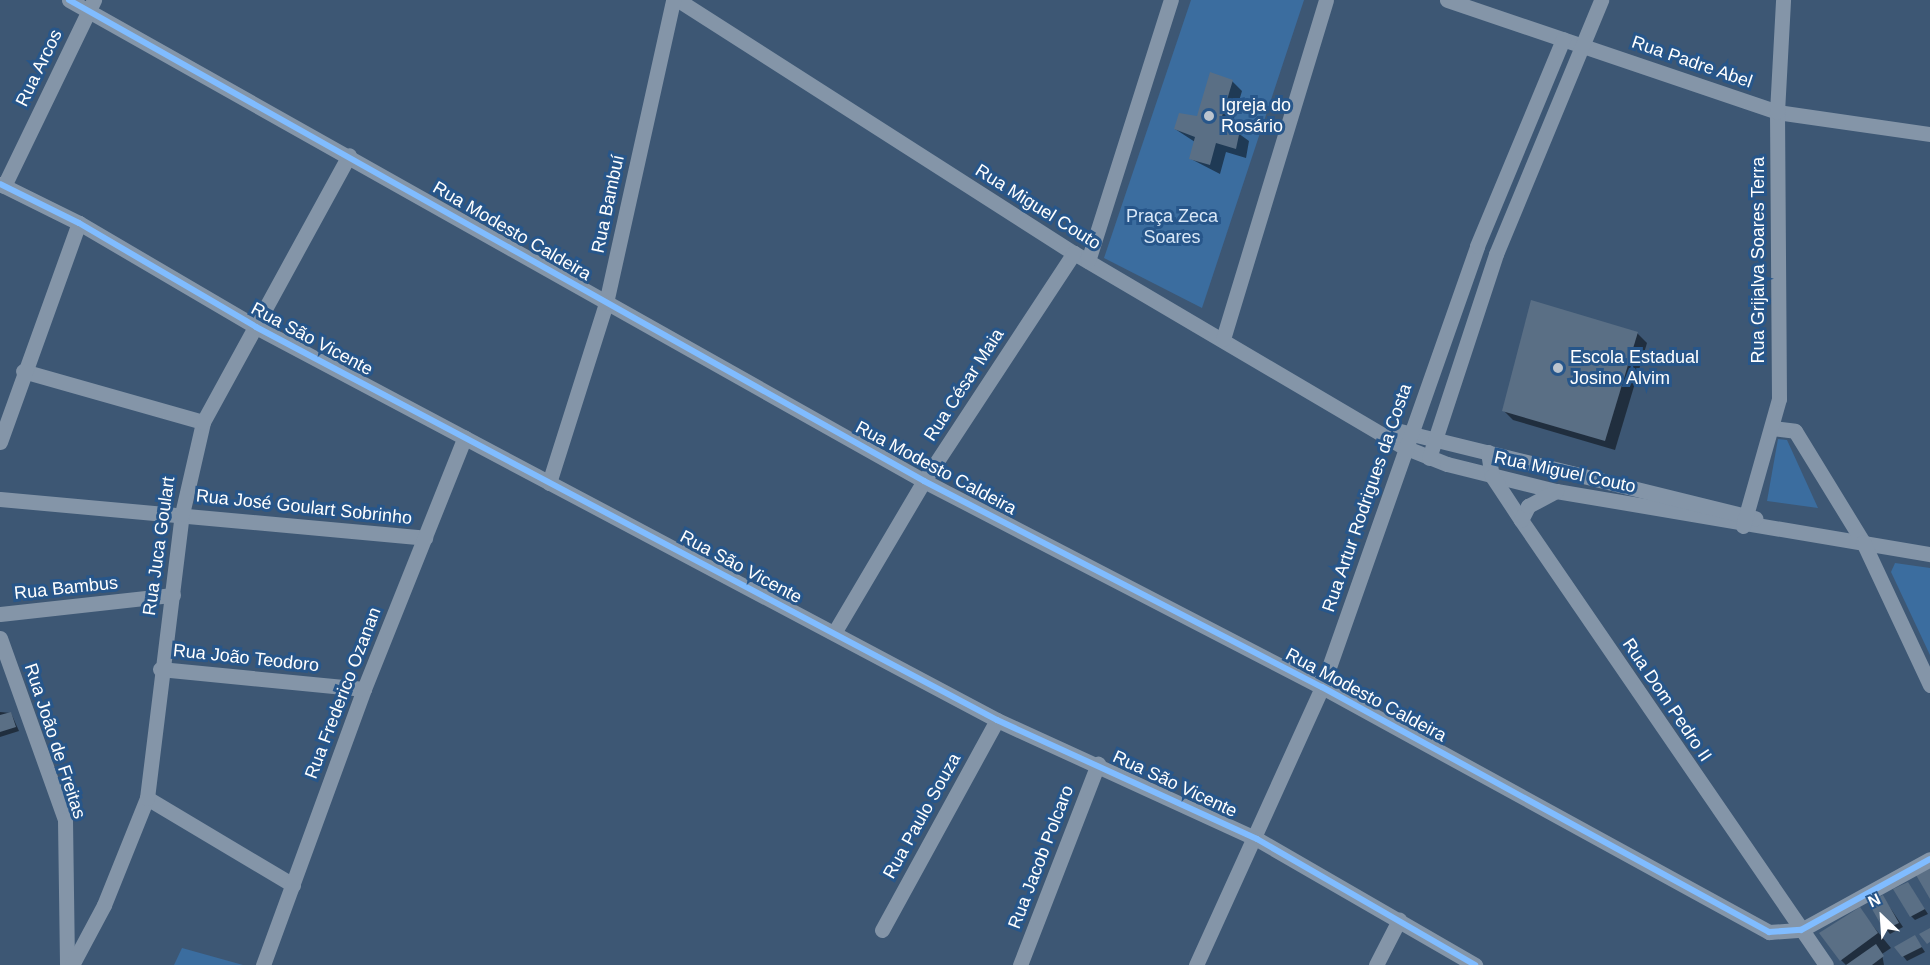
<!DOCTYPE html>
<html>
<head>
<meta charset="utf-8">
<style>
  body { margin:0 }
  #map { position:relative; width:1930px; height:965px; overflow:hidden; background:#3d5774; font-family:Arial,sans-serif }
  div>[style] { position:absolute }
  .green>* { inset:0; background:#3b6d9f }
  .shadow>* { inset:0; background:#0007 }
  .building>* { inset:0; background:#5a6f85 }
  .minor>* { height:15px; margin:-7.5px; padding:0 7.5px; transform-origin:7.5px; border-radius:7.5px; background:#8495a8 }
  .cycleway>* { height:6px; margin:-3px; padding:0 3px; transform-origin:3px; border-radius:3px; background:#80bcff }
  .dots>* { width:16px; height:16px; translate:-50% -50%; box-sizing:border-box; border:3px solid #27568a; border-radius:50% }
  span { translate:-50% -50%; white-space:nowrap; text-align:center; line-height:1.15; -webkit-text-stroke:6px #27568a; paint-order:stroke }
  .street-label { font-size:18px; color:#fff }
  .poi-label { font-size:18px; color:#fff }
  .left { translate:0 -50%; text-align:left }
  .park-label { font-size:18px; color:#d8e7f7 }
  .north { position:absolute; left:1852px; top:887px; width:60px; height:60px; -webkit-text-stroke:4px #27568a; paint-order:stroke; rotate:335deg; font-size:16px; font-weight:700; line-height:24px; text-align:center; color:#fff }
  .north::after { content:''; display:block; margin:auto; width:21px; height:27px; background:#fff; clip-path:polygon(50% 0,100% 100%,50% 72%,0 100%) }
</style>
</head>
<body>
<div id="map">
  <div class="green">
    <div style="clip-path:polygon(1191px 0,1304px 0,1202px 308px,1104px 258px)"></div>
    <div style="clip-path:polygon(1778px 439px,1787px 440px,1818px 508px,1767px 501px)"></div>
    <div style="clip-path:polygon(1895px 563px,1930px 568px,1930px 655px,1891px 572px)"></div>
    <div style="clip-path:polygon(182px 948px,243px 965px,174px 965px)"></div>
  </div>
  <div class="shadow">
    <div style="clip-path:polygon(1232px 81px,1242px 91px,1231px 128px,1249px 141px,1246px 158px,1226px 152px,1220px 174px,1191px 159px,1195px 142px,1175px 129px,1198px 118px)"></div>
    <div style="clip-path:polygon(1637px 333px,1647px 343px,1615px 450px,1513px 420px,1504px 411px)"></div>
    <div style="clip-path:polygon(0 712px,11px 713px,19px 731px,0 737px)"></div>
    <div style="clip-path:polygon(1908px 884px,1928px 914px,1915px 920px,1911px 916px)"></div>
    <div style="clip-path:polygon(1883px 897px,1903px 927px,1890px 934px,1886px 929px)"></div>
    <div style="clip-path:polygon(1859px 909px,1891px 948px,1882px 954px,1884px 965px,1846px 965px,1841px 960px)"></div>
    <div style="clip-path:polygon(1915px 937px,1925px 952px,1907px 961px,1903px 956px)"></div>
  </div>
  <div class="building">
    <div style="clip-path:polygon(1210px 72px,1233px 80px,1220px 123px,1240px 130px,1236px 149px,1216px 143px,1210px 165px,1189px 159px,1195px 137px,1174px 129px,1179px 113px,1197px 116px)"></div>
    <div style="clip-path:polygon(1531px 300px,1638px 332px,1605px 441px,1502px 411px)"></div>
    <div style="clip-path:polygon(11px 712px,16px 727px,0 732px,0 715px)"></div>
    <div style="clip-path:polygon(1930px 867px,1930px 899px,1916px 875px)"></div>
    <div style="clip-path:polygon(1908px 882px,1925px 909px,1910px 917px,1893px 889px)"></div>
    <div style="clip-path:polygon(1883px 895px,1899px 923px,1884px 930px,1868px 902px)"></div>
    <div style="clip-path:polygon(1860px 907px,1878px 933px,1840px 961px,1819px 933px)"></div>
    <div style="clip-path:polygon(1930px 928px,1930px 942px,1927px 944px,1919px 934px)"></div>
    <div style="clip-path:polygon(1915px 935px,1922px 947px,1902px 957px,1894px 947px)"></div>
    <div style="clip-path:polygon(1876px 944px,1884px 956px,1872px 965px,1846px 965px)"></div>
  </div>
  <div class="minor">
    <div style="left:69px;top:0;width:981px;rotate:29.36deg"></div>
    <div style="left:924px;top:481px;width:448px;rotate:27.4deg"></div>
    <div style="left:1322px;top:687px;width:510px;rotate:28.73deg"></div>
    <div style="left:1769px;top:932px;width:32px;rotate:-4deg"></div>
    <div style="left:1801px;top:930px;width:147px;rotate:-28.8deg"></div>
    <div style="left:678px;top:0;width:470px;rotate:32.6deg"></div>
    <div style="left:1074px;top:253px;width:383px;rotate:30.5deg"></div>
    <div style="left:1404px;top:447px;width:46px;rotate:21.6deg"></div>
    <div style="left:1447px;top:464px;width:112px;rotate:13.9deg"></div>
    <div style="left:1556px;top:491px;width:379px;rotate:9.6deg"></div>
    <div style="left:1447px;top:0;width:348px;rotate:18.7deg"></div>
    <div style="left:1777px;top:112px;width:155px;rotate:8.2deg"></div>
    <div style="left:0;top:184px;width:88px;rotate:26.3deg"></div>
    <div style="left:79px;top:223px;width:205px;rotate:30.4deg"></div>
    <div style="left:256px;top:327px;width:839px;rotate:27.94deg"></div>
    <div style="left:997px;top:720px;width:286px;rotate:24.6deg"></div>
    <div style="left:1257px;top:839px;width:252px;rotate:30deg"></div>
    <div style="left:4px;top:186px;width:207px;rotate:-64.2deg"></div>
    <div style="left:1088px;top:261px;width:274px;rotate:-72.4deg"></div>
    <div style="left:1223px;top:339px;width:354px;rotate:-73.1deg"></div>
    <div style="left:23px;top:371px;width:187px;rotate:15.8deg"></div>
    <div style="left:1772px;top:428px;width:23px;rotate:7deg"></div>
    <div style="left:1795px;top:431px;width:130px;rotate:58.5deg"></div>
    <div style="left:1863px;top:542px;width:158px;rotate:64.9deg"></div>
    <div style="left:1400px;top:431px;width:366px;rotate:13.8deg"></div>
    <div style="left:0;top:442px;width:233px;rotate:-70.2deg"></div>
    <div style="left:1488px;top:452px;width:24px;rotate:81deg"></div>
    <div style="left:1492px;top:476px;width:53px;rotate:56.6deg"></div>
    <div style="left:1521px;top:520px;width:539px;rotate:55.57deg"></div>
    <div style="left:1429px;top:458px;width:215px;rotate:-71.8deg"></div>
    <div style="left:1496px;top:254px;width:275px;rotate:-67.5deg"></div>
    <div style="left:549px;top:483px;width:189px;rotate:-72.4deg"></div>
    <div style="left:606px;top:303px;width:310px;rotate:-77.5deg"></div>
    <div style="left:0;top:499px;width:427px;rotate:5.2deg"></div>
    <div style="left:1521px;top:520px;width:16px;rotate:-63deg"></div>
    <div style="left:1528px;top:506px;width:32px;rotate:-28deg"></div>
    <div style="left:1743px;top:526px;width:132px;rotate:-74.2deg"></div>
    <div style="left:1779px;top:399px;width:287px;rotate:-90.4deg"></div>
    <div style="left:1777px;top:112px;width:112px;rotate:-86.9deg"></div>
    <div style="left:0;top:614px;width:174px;rotate:-6.3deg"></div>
    <div style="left:834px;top:633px;width:177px;rotate:-59.4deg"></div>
    <div style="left:924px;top:481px;width:273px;rotate:-56.7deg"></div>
    <div style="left:0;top:638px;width:193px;rotate:70.3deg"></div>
    <div style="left:65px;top:820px;width:145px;rotate:89.2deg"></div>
    <div style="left:160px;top:669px;width:205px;rotate:5.6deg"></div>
    <div style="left:147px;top:798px;width:170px;rotate:30.8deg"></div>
    <div style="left:882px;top:930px;width:239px;rotate:-61.3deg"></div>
    <div style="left:72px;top:965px;width:68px;rotate:-61.9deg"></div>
    <div style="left:104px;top:905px;width:115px;rotate:-68.1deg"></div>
    <div style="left:147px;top:798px;width:286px;rotate:-83deg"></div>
    <div style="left:182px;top:514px;width:94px;rotate:-77.1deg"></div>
    <div style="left:203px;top:422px;width:304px;rotate:-61.3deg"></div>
    <div style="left:263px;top:965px;width:294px;rotate:-69.9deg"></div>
    <div style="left:364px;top:689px;width:271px;rotate:-68.2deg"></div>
    <div style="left:1020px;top:965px;width:216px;rotate:-68.8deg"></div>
    <div style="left:1196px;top:965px;width:305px;rotate:-65.6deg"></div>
    <div style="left:1322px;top:687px;width:467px;rotate:-70.6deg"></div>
    <div style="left:1477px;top:246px;width:224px;rotate:-67.4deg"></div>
    <div style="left:1376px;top:965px;width:51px;rotate:-62.9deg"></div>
  </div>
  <div class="cycleway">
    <div style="left:69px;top:0;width:981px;rotate:29.36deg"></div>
    <div style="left:924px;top:481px;width:448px;rotate:27.4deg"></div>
    <div style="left:1322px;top:687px;width:510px;rotate:28.73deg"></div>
    <div style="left:1769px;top:932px;width:32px;rotate:-4deg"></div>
    <div style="left:1801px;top:930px;width:147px;rotate:-28.8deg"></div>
    <div style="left:0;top:184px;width:88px;rotate:26.3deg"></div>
    <div style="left:79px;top:223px;width:205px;rotate:30.4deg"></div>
    <div style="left:256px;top:327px;width:839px;rotate:27.94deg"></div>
    <div style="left:997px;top:720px;width:286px;rotate:24.6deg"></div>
    <div style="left:1257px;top:839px;width:252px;rotate:30deg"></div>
  </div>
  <div class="dots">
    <div style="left:1209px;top:116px;background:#bbc4ce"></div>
    <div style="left:1558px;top:368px;background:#bbc4ce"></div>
  </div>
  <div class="street-label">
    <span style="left:1692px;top:62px;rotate:19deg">Rua Padre Abel</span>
    <span style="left:39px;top:68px;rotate:-64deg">Rua Arcos</span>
    <span style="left:608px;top:204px;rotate:-78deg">Rua Bambuí</span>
    <span style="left:1038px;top:207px;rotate:32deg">Rua Miguel Couto</span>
    <span style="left:512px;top:231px;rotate:30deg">Rua Modesto Caldeira</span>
    <span style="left:1758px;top:260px;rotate:-90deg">Rua Grijalva Soares Terra</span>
    <span style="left:312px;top:339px;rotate:28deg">Rua São Vicente</span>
    <span style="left:964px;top:385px;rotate:-57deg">Rua César Maia</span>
    <span style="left:936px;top:468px;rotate:28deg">Rua Modesto Caldeira</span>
    <span style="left:1565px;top:472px;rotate:12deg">Rua Miguel Couto</span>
    <span style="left:1367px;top:498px;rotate:-71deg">Rua Artur Rodrigues da Costa</span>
    <span style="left:304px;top:507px;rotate:6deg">Rua José Goulart Sobrinho</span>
    <span style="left:159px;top:546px;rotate:-82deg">Rua Juca Goulart</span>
    <span style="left:741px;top:567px;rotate:28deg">Rua São Vicente</span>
    <span style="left:66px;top:588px;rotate:-6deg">Rua Bambus</span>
    <span style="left:246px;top:658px;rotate:6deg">Rua João Teodoro</span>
    <span style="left:343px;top:693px;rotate:-69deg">Rua Frederico Ozanan</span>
    <span style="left:1366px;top:695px;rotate:28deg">Rua Modesto Caldeira</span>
    <span style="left:1667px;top:700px;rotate:56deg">Rua Dom Pedro II</span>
    <span style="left:55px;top:741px;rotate:72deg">Rua João de Freitas</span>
    <span style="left:1175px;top:784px;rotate:25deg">Rua São Vicente</span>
    <span style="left:922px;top:816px;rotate:-61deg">Rua Paulo Souza</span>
    <span style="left:1041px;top:857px;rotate:-69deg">Rua Jacob Polcaro</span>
  </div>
  <div class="poi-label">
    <span class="left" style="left:1221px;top:116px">Igreja do<br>Rosário</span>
    <span class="left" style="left:1570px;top:368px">Escola Estadual<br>Josino Alvim</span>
  </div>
  <div class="park-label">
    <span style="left:1172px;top:227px">Praça Zeca<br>Soares</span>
  </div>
  <div class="north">N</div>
</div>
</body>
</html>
